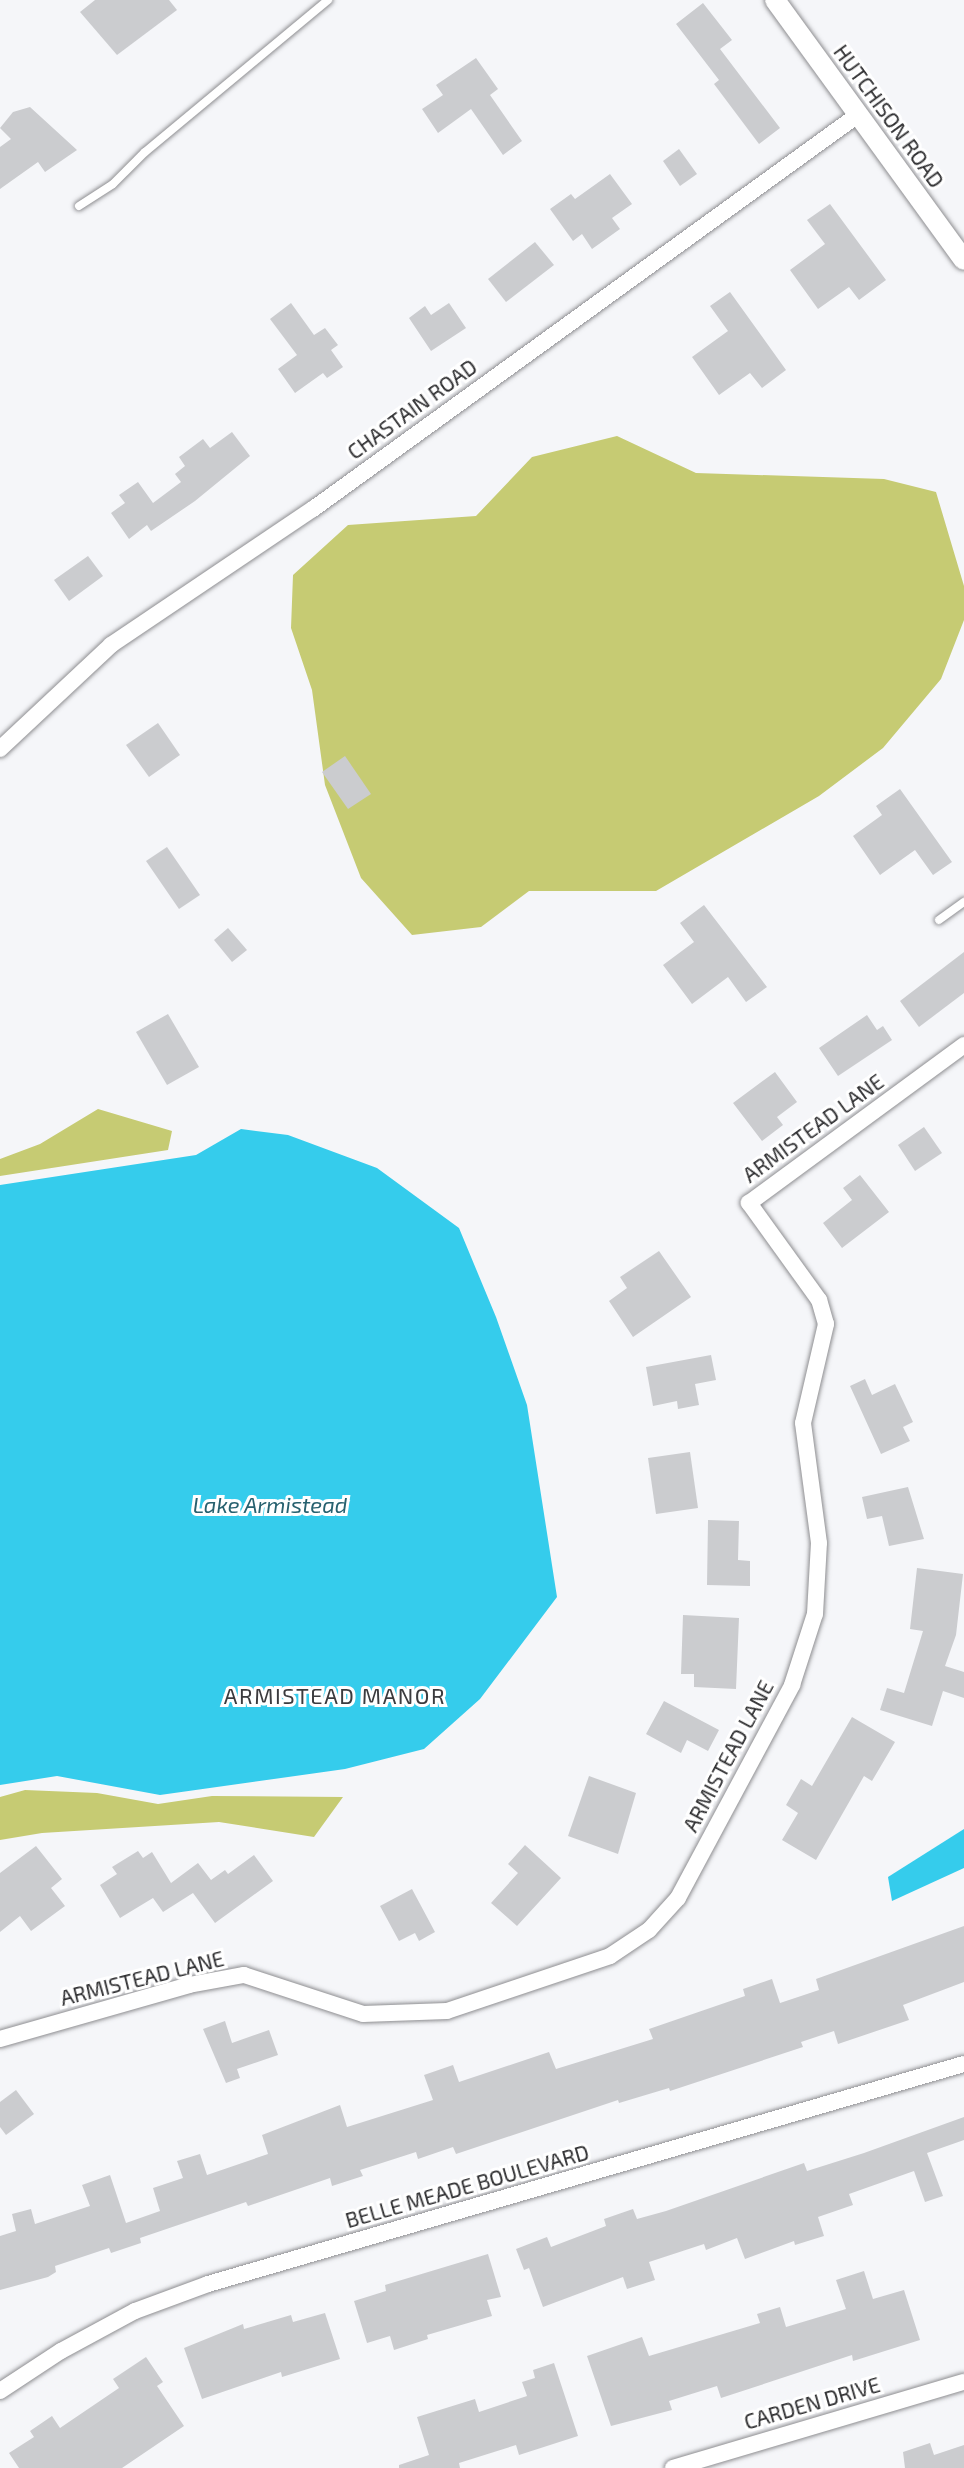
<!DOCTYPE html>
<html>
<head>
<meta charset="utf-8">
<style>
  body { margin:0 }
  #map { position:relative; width:964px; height:2468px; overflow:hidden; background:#f5f6f9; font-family:"Exo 2",sans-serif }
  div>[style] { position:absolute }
  .green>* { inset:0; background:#c6cb73 }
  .water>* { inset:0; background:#35ccec }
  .building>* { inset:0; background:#cbcccf }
  .roads { filter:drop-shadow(0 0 2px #8e8e91) drop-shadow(0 0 2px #8e8e91) }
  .service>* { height:8px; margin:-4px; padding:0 4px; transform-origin:4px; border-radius:4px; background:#fff }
  .minor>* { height:16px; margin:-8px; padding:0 8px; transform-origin:8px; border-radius:8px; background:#fff }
  .tertiary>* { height:20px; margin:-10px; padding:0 10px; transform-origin:10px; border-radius:10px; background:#fff }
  span { translate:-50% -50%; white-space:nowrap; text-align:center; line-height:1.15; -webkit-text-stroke:6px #fff; paint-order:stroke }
  .street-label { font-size:21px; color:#2d2d2f }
  .water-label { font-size:22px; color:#27616f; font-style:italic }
  .neighbourhood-label { font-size:22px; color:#3b3b3e; letter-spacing:1.5px }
</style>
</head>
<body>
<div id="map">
  <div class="green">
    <div style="clip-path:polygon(617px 436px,696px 473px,884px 479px,936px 492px,964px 586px,964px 620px,941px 679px,883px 748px,819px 796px,656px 891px,529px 891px,481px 927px,412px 935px,361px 878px,325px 785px,312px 690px,291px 628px,293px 575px,348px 525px,476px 516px,532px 457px)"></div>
    <div style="clip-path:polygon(98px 1109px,172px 1131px,168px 1150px,0 1176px,0 1159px,40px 1144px)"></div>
    <div style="clip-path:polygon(25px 1790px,97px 1793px,158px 1804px,212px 1796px,343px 1797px,314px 1837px,219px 1822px,42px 1833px,0 1840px,0 1797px)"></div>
  </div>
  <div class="water">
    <div style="clip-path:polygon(241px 1129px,288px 1135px,377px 1168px,459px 1228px,496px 1317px,527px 1405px,557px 1597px,480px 1699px,424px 1749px,345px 1769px,160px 1795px,57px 1776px,0 1785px,0 1185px,196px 1155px)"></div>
    <div style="clip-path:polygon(964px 1829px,964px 1868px,892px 1901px,888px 1877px)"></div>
  </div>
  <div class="building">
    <div style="clip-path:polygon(95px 0,169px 0,177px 10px,117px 55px,80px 12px)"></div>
    <div style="clip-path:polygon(703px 3px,732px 40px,720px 49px,780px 128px,759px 144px,714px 84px,719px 80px,676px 24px)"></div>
    <div style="clip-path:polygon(476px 58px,498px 89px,490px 95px,522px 141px,503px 155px,471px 109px,438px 133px,422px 109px,443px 95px,436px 85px)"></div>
    <div style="clip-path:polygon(30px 107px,77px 150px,45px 172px,38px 162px,0 189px,0 147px,11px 139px,0 128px,13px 112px)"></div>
    <div style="clip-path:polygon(679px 149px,697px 174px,680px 186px,663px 161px)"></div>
    <div style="clip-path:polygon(610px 174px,632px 204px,612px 218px,620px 229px,592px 249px,582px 234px,573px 241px,550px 209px,571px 194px,575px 199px)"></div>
    <div style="clip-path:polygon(830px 204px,886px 280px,859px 300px,849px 287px,818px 309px,790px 270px,825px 244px,807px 220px)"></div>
    <div style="clip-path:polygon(535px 242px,554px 265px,506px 302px,488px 279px)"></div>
    <div style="clip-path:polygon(730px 292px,786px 370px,762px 388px,750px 373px,719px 395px,692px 357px,728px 331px,710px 306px)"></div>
    <div style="clip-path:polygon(291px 303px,314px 335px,325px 328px,338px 345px,331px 350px,343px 367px,327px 378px,323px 373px,295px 393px,278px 369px,297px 355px,270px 319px)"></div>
    <div style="clip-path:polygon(449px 303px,466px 328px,431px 351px,409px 318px,425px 306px,431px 315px)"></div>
    <div style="clip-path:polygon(232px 432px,250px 456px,195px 501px,151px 531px,147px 525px,129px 539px,111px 513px,125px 503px,119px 495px,138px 482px,153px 503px,181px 482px,175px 474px,185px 466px,179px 457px,203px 439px,210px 448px)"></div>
    <div style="clip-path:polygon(88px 556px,103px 576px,69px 601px,54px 580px)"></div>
    <div style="clip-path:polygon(158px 723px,180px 755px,149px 777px,126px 745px)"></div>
    <div style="clip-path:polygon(345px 756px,371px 794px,348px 809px,322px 772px)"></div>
    <div style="clip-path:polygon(900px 789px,952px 862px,933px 875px,915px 850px,880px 875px,853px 836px,882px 815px,876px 806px)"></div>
    <div style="clip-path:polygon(167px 847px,200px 895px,179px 909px,146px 861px)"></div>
    <div style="clip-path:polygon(704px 905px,767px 987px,746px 1002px,728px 977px,692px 1004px,663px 965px,694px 942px,680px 923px)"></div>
    <div style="clip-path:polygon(228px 928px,247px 950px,232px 962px,214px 940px)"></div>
    <div style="clip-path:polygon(964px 952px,964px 993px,919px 1027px,900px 1001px)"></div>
    <div style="clip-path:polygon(168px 1014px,199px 1067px,167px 1085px,136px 1032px)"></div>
    <div style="clip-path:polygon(867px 1015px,877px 1030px,883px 1026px,892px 1040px,838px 1076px,819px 1048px)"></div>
    <div style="clip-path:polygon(775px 1072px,797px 1102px,777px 1117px,783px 1125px,762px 1141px,733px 1103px)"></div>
    <div style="clip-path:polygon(924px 1127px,942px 1153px,915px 1171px,898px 1145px)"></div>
    <div style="clip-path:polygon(860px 1175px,889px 1212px,842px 1248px,823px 1223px,852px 1200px,843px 1188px)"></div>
    <div style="clip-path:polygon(659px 1251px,691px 1297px,633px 1337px,609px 1301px,627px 1288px,620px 1277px)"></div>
    <div style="clip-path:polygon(711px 1355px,716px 1380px,695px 1384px,699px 1405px,678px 1409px,677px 1401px,653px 1406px,646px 1367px)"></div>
    <div style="clip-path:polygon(865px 1379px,872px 1395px,895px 1384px,913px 1422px,903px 1427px,910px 1441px,881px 1454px,850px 1386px)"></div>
    <div style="clip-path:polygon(690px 1452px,698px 1508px,656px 1514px,648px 1458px)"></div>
    <div style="clip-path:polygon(908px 1487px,924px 1539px,889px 1546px,882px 1516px,867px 1519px,862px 1497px)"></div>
    <div style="clip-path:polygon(708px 1520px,739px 1521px,738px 1560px,750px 1561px,750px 1586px,707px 1585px)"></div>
    <div style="clip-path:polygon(917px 1568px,963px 1574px,956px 1635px,945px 1666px,964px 1672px,964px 1698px,943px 1691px,932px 1726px,880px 1710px,887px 1688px,904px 1693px,923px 1631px,910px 1629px)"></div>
    <div style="clip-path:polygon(683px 1615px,739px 1618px,736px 1689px,694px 1687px,694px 1674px,681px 1674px)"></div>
    <div style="clip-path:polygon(664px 1701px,719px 1730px,708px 1751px,687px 1740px,681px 1753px,646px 1734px)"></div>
    <div style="clip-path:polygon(852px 1717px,895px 1742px,872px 1781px,864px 1776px,816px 1860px,782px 1840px,798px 1813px,786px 1805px,801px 1779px,812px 1786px)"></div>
    <div style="clip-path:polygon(589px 1776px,636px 1793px,618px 1854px,568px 1836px)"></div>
    <div style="clip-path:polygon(525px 1845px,561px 1878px,517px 1926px,491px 1903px,518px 1873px,508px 1864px)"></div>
    <div style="clip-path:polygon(36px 1846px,62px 1879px,51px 1888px,65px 1906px,31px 1931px,20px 1916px,0 1932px,0 1873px)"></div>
    <div style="clip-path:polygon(138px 1851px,143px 1858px,152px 1852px,171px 1883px,198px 1863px,211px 1880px,225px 1870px,228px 1874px,254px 1855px,273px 1881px,215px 1923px,193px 1893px,163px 1912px,153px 1898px,120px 1918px,100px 1885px,117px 1874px,112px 1867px)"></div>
    <div style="clip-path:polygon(412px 1889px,435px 1932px,419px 1941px,415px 1933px,399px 1941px,380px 1906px)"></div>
    <div style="clip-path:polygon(964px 1926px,964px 1982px,903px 2005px,909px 2020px,838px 2044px,834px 2031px,801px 2042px,803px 2047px,670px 2091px,669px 2088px,619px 2103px,618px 2100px,456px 2154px,453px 2147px,418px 2159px,416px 2152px,360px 2170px,363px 2176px,332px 2186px,330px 2178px,248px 2206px,246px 2202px,140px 2238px,141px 2243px,111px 2253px,109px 2248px,55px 2266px,56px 2272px,48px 2277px,0 2290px,0 2236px,16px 2231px,12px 2214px,31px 2209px,35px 2224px,90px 2206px,82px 2185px,110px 2175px,126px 2223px,160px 2211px,153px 2188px,183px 2178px,177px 2161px,200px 2154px,207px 2175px,268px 2154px,262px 2135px,340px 2105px,347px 2127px,433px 2100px,424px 2075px,453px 2065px,459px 2082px,549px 2052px,556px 2069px,653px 2039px,649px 2029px,745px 1996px,743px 1989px,772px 1979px,780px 2003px,819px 1990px,816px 1979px)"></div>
    <div style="clip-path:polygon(225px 2021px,232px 2043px,269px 2030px,278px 2055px,237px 2069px,240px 2078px,226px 2083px,203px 2029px)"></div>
    <div style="clip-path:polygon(16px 2090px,34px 2114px,6px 2135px,0 2127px,0 2102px)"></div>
    <div style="clip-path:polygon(964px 2117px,964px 2140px,927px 2153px,943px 2196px,925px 2202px,914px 2171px,849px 2194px,853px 2205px,818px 2217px,824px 2236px,795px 2245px,794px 2241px,745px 2259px,737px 2238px,706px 2250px,704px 2244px,649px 2262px,655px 2280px,627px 2289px,623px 2277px,543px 2307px,529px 2268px,524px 2270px,516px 2249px,547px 2237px,551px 2247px,606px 2226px,604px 2219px,633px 2209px,637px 2219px,666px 2211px,804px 2163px,807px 2171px,864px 2153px)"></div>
    <div style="clip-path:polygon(488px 2254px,501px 2297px,487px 2300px,492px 2316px,427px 2335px,428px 2339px,394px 2350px,390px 2336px,367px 2343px,354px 2301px,386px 2291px,385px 2285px)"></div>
    <div style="clip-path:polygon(864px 2271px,873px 2299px,904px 2290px,920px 2340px,853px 2361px,852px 2355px,721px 2398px,717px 2386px,669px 2401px,672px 2410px,611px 2426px,587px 2356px,642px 2337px,649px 2356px,760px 2323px,757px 2314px,780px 2307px,786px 2327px,846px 2309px,836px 2280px)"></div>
    <div style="clip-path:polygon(325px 2313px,340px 2359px,282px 2377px,281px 2372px,202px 2399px,184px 2348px,243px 2324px,244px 2329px,291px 2315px,293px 2322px)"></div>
    <div style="clip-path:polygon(146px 2357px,163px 2382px,157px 2386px,184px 2426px,122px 2468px,19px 2468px,9px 2453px,34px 2437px,30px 2431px,52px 2416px,60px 2428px,119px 2388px,113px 2379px)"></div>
    <div style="clip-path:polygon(554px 2363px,578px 2436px,519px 2455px,516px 2445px,459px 2463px,460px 2468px,399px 2468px,399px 2465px,429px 2455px,417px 2417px,475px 2399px,479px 2412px,527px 2396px,522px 2382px,535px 2378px,533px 2370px)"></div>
    <div style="clip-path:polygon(930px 2443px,934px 2455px,964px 2445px,964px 2468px,905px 2468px,903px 2452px)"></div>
  </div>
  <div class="roads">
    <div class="service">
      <div style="left:79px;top:206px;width:40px;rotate:-32.9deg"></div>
      <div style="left:113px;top:184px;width:45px;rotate:-45deg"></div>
      <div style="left:145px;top:152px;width:238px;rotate:-39.7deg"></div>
      <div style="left:939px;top:920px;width:31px;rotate:-36deg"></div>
    </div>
    <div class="minor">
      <div style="left:0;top:749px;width:152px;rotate:-43.1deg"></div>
      <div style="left:111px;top:645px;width:244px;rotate:-34deg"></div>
      <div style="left:313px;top:509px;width:674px;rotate:-35.88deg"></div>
      <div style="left:0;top:2039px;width:197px;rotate:-15.9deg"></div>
      <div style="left:189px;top:1985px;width:56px;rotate:-10.3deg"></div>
      <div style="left:244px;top:1975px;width:125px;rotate:18.1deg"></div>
      <div style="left:363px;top:2014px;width:84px;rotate:-2deg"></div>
      <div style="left:447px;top:2011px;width:172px;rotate:-18.6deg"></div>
      <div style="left:610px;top:1956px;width:47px;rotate:-33.7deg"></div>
      <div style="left:649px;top:1930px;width:43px;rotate:-47.8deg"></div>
      <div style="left:678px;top:1898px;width:242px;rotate:-61.8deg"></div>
      <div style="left:792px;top:1685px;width:75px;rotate:-72.1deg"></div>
      <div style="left:815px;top:1614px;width:71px;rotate:-86.8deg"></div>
      <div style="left:819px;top:1543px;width:121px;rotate:-97.6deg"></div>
      <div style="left:803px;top:1423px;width:102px;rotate:-76.9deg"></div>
      <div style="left:826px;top:1324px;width:25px;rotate:-106deg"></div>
      <div style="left:819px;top:1300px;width:120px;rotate:-125.8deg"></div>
      <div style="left:749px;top:1203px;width:267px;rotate:-36.3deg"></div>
      <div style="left:0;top:2391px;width:73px;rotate:-33.3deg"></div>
      <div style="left:61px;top:2351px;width:84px;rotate:-28.4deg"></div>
      <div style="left:135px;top:2311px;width:78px;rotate:-20.3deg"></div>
      <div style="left:208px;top:2284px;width:787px;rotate:-16.23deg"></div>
      <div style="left:673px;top:2468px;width:303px;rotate:-16.5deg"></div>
    </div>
    <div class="tertiary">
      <div style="left:775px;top:0;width:321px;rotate:54deg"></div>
    </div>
  </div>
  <div class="street-label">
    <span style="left:889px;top:116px;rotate:54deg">HUTCHISON ROAD</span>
    <span style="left:412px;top:409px;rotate:-36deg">CHASTAIN ROAD</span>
    <span style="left:813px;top:1128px;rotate:-36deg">ARMISTEAD LANE</span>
    <span style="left:728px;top:1756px;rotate:-62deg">ARMISTEAD LANE</span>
    <span style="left:142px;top:1978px;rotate:-14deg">ARMISTEAD LANE</span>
    <span style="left:467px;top:2186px;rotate:-16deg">BELLE MEADE BOULEVARD</span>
    <span style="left:812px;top:2403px;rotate:-16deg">CARDEN DRIVE</span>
  </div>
  <div class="water-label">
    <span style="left:270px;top:1505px">Lake Armistead</span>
  </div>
  <div class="neighbourhood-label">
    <span style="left:335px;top:1696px">ARMISTEAD MANOR</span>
  </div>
</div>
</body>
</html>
